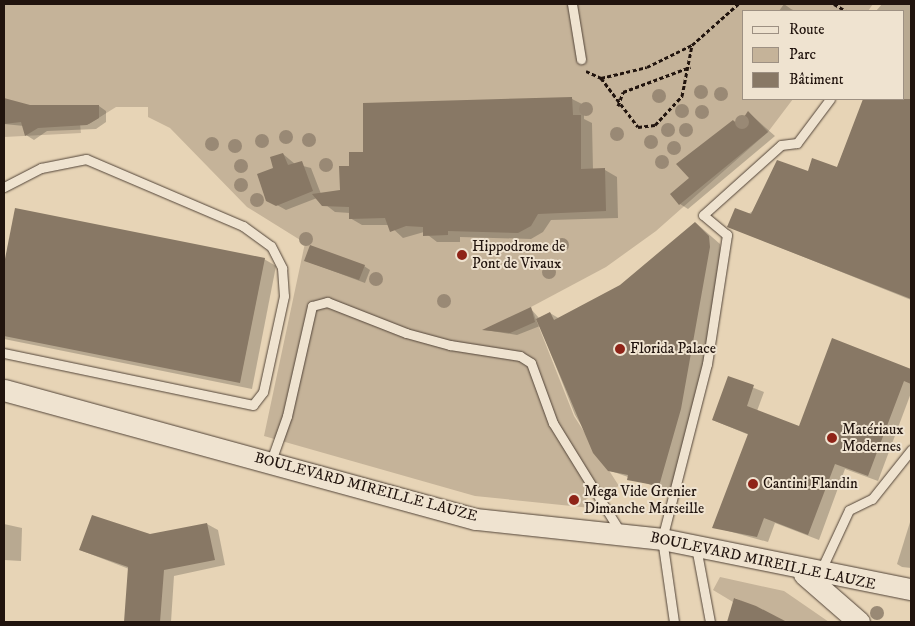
<!DOCTYPE html>
<html>
<head>
<meta charset="utf-8">
<style>
  body { margin:0 }
  #map { position:relative; width:915px; height:626px; overflow:hidden; background:#e7d4b6; font-family:"IM FELL DW Pica",serif }
  div>[style] { position:absolute }
  .green>* { inset:0; background:#c5b399 }
  .shadow>* { inset:0; background:#0003 }
  .building>* { inset:0; background:#887865 }
  .path>* { height:3px; margin-top:-1.5px; transform-origin:0; background:repeating-linear-gradient(90deg,#21140e 0 4px,transparent 0 6.5px) }
  .roads { filter:drop-shadow(0 0 1px #524438) drop-shadow(0 0 1px #524438) }
  .service>* { height:9px; margin:-4.5px; padding:0 4.5px; transform-origin:4.5px; border-radius:4.5px; background:#efe3d0 }
  .tertiary>* { height:21px; margin:-10.5px; padding:0 10.5px; transform-origin:10.5px; border-radius:10.5px; background:#efe3d0 }
  .trees>* { width:14px; height:14px; margin:-7px; border-radius:50%; background:#998975 }
  .dots>* { width:14px; height:14px; translate:-50% -50%; box-sizing:border-box; border:2px solid #efe3d0; border-radius:50% }
  span { translate:-50% -50%; white-space:nowrap; text-align:center; line-height:1.15; -webkit-text-stroke:4px #efe3d0; paint-order:stroke }
  .poi-label { font-size:15px; color:#21140e }
  .left { translate:0 -50%; text-align:left }
  .street-label { font-size:15px; color:#21140e }
  .frame { position:absolute; inset:0; border:5px solid #21140e; pointer-events:none }
  .legend { position:absolute; left:742px; top:10px; width:162px; height:90px; box-sizing:border-box; background:#efe3d0; border:1px solid #9d9082; margin:0; padding:6px 9px; list-style:none; font-size:15px; color:#21140e }
  .legend li { display:flex; align-items:center; gap:10px; height:25px }
  .legend b { width:25px; border:1px solid #9d9082 }
</style>
</head>
<body>
<div id="map">
  <div class="green">
    <div style="clip-path:polygon(4px 4px,873px 4px,868px 11px,744px 11px,744px 99px,793px 99px,768px 132px,656px 231px,606px 267px,531px 307px,574px 416px,619px 486px,586px 499px,591px 508px,475px 496px,264px 436px,305px 243px,247px 207px,170px 128px,148px 117px,148px 107px,116px 107px,89px 124px,80px 124px,81px 133px,4px 137px)"></div>
    <div style="clip-path:polygon(720px 577px,784px 591px,829px 622px,785px 622px,735px 598px,733px 602px,713px 590px)"></div>
  </div>
  <div class="shadow">
    <div style="clip-path:polygon(784px 4px,791px 9px,795px 11px,779px 11px)"></div>
    <div style="clip-path:polygon(882px 4px,911px 4px,911px 300px,729px 227px,809px 173px,837px 168px,864px 99px,904px 99px,904px 11px,876px 11px)"></div>
    <div style="clip-path:polygon(572px 99px,584px 105px,584px 119px,592px 123px,593px 170px,605px 170px,617px 177px,618px 218px,551px 220px,543px 232px,531px 239px,460px 237px,460px 242px,437px 242px,424px 232px,403px 238px,389px 225px,362px 225px,350px 218px,350px 213px,335px 212px,317px 198px,286px 210px,277px 205px,275px 169px,283px 154px,295px 164px,311px 168px,321px 194px,342px 191px,350px 167px,364px 153px)"></div>
    <div style="clip-path:polygon(4px 100px,30px 106px,99px 106px,106px 111px,106px 122px,96px 129px,47px 131px,34px 140px,26px 135px,24px 126px,4px 124px)"></div>
    <div style="clip-path:polygon(749px 113px,775px 136px,688px 209px,680px 204px,672px 194px,690px 178px,734px 121px,740px 125px)"></div>
    <div style="clip-path:polygon(16px 209px,264px 259px,276px 266px,252px 389px,4px 339px,4px 270px)"></div>
    <div style="clip-path:polygon(696px 223px,720px 244px,721px 254px,702px 377px,671px 492px,608px 470px,575px 415px,540px 326px,517px 335px,485px 330px,531px 309px,539px 318px,550px 313px,560px 319px,621px 286px)"></div>
    <div style="clip-path:polygon(306px 261px,364px 266px,370px 270px,365px 283px)"></div>
    <div style="clip-path:polygon(833px 340px,911px 370px,911px 393px,878px 481px,845px 469px,819px 540px,775px 523px,768px 542px,714px 527px,749px 435px,713px 420px,729px 378px,764px 392px,757px 411px,800px 427px)"></div>
    <div style="clip-path:polygon(911px 519px,911px 568px,902px 567px,897px 564px)"></div>
    <div style="clip-path:polygon(4px 524px,22px 528px,21px 561px,4px 560px)"></div>
    <div style="clip-path:polygon(207px 524px,218px 530px,225px 565px,174px 576px,171px 622px,125px 622px,129px 569px,80px 550px)"></div>
    <div style="clip-path:polygon(735px 600px,775px 618px,783px 622px,728px 622px)"></div>
  </div>
  <div class="building">
    <div style="clip-path:polygon(572px 97px,573px 115px,581px 115px,581px 169px,605px 168px,606px 211px,538px 214px,531px 226px,518px 233px,448px 231px,448px 235px,423px 236px,423px 227px,406px 226px,390px 232px,385px 218px,349px 219px,349px 207px,322px 206px,312px 194px,340px 190px,339px 166px,349px 166px,349px 152px,363px 152px,363px 103px)"></div>
    <div style="clip-path:polygon(4px 98px,30px 105px,99px 105px,99px 118px,87px 125px,38px 128px,25px 136px,21px 122px,4px 124px)"></div>
    <div style="clip-path:polygon(863px 99px,911px 99px,911px 299px,727px 227px,735px 208px,751px 214px,777px 160px,808px 171px,812px 158px,837px 167px)"></div>
    <div style="clip-path:polygon(748px 111px,768px 132px,679px 205px,670px 194px,689px 178px,676px 164px,733px 120px,738px 126px)"></div>
    <div style="clip-path:polygon(283px 153px,288px 165px,302px 161px,313px 191px,276px 206px,266px 201px,257px 174px,273px 168px,270px 157px)"></div>
    <div style="clip-path:polygon(15px 208px,265px 258px,240px 383px,4px 336px,4px 264px)"></div>
    <div style="clip-path:polygon(695px 222px,709px 236px,710px 247px,681px 409px,659px 486px,627px 480px,628px 475px,608px 471px,593px 453px,536px 319px,550px 312px,554px 320px,620px 285px)"></div>
    <div style="clip-path:polygon(310px 245px,365px 265px,359px 280px,304px 261px)"></div>
    <div style="clip-path:polygon(531px 307px,535px 322px,510px 333px,482px 330px)"></div>
    <div style="clip-path:polygon(832px 338px,911px 369px,911px 384px,904px 381px,868px 476px,835px 464px,808px 535px,764px 518px,757px 537px,712px 528px,748px 434px,712px 420px,728px 376px,754px 385px,747px 406px,799px 426px)"></div>
    <div style="clip-path:polygon(92px 515px,150px 534px,207px 523px,215px 560px,164px 570px,160px 622px,124px 622px,128px 567px,79px 550px)"></div>
    <div style="clip-path:polygon(734px 598px,756px 606px,787px 622px,727px 622px)"></div>
  </div>
  <div class="path">
    <div style="left:834px;top:4px;width:14px;rotate:30deg"></div>
    <div style="left:586px;top:71px;width:17px;rotate:25deg"></div>
    <div style="left:601px;top:78px;width:47px;rotate:-13.4deg"></div>
    <div style="left:647px;top:67px;width:50px;rotate:-26.1deg"></div>
    <div style="left:692px;top:45px;width:62px;rotate:-41.7deg"></div>
    <div style="left:601px;top:78px;width:61px;rotate:52.9deg"></div>
    <div style="left:638px;top:127px;width:17px;rotate:-7deg"></div>
    <div style="left:655px;top:125px;width:40px;rotate:-47deg"></div>
    <div style="left:682px;top:96px;width:52px;rotate:-78.9deg"></div>
    <div style="left:618px;top:106px;width:15px;rotate:-70deg"></div>
    <div style="left:623px;top:92px;width:72px;rotate:-20.5deg"></div>
  </div>
  <div class="roads">
    <div class="service">
      <div style="left:572px;top:4px;width:56px;rotate:80.7deg"></div>
      <div style="left:4px;top:187px;width:42px;rotate:-27.2deg"></div>
      <div style="left:41px;top:168px;width:46px;rotate:-11.3deg"></div>
      <div style="left:86px;top:159px;width:171px;rotate:23.1deg"></div>
      <div style="left:243px;top:226px;width:34px;rotate:36deg"></div>
      <div style="left:271px;top:246px;width:25px;rotate:63deg"></div>
      <div style="left:282px;top:268px;width:28px;rotate:86deg"></div>
      <div style="left:284px;top:296px;width:98px;rotate:102.3deg"></div>
      <div style="left:263px;top:392px;width:16px;rotate:128deg"></div>
      <div style="left:253px;top:405px;width:254px;rotate:-168.2deg"></div>
      <div style="left:271px;top:461px;width:48px;rotate:-70.4deg"></div>
      <div style="left:287px;top:416px;width:113px;rotate:-77.2deg"></div>
      <div style="left:312px;top:306px;width:16px;rotate:-15deg"></div>
      <div style="left:327px;top:302px;width:85px;rotate:21.4deg"></div>
      <div style="left:406px;top:333px;width:46px;rotate:15.3deg"></div>
      <div style="left:450px;top:345px;width:71px;rotate:8.9deg"></div>
      <div style="left:520px;top:356px;width:13px;rotate:32deg"></div>
      <div style="left:531px;top:363px;width:64px;rotate:69.9deg"></div>
      <div style="left:553px;top:423px;width:129px;rotate:58.3deg"></div>
      <div style="left:696px;top:547px;width:76px;rotate:79.4deg"></div>
      <div style="left:821px;top:570px;width:66px;rotate:-65deg"></div>
      <div style="left:849px;top:510px;width:25px;rotate:-26deg"></div>
      <div style="left:872px;top:499px;width:63px;rotate:-51.5deg"></div>
      <div style="left:674px;top:622px;width:84px;rotate:-98.2deg"></div>
      <div style="left:662px;top:539px;width:181px;rotate:-75.6deg"></div>
      <div style="left:707px;top:364px;width:131px;rotate:-81.2deg"></div>
      <div style="left:727px;top:235px;width:31px;rotate:-140deg"></div>
      <div style="left:703px;top:215px;width:105px;rotate:-41.9deg"></div>
      <div style="left:781px;top:145px;width:16px;rotate:-7deg"></div>
      <div style="left:797px;top:143px;width:55px;rotate:-53.1deg"></div>
    </div>
    <div class="tertiary">
      <div style="left:4px;top:390px;width:489px;rotate:15.3deg"></div>
      <div style="left:476px;top:519px;width:187px;rotate:6.1deg"></div>
      <div style="left:662px;top:539px;width:254px;rotate:11.4deg"></div>
      <div style="left:804px;top:574px;width:73px;rotate:41.1deg"></div>
    </div>
  </div>
  <div class="trees">
    <div style="left:701px;top:92px"></div>
    <div style="left:721px;top:94px"></div>
    <div style="left:659px;top:96px"></div>
    <div style="left:586px;top:109px"></div>
    <div style="left:682px;top:111px"></div>
    <div style="left:702px;top:112px"></div>
    <div style="left:742px;top:122px"></div>
    <div style="left:668px;top:130px"></div>
    <div style="left:686px;top:130px"></div>
    <div style="left:617px;top:134px"></div>
    <div style="left:286px;top:137px"></div>
    <div style="left:309px;top:140px"></div>
    <div style="left:262px;top:141px"></div>
    <div style="left:651px;top:142px"></div>
    <div style="left:212px;top:144px"></div>
    <div style="left:235px;top:146px"></div>
    <div style="left:674px;top:148px"></div>
    <div style="left:662px;top:162px"></div>
    <div style="left:326px;top:165px"></div>
    <div style="left:241px;top:166px"></div>
    <div style="left:241px;top:185px"></div>
    <div style="left:257px;top:200px"></div>
    <div style="left:306px;top:239px"></div>
    <div style="left:562px;top:245px"></div>
    <div style="left:549px;top:272px"></div>
    <div style="left:376px;top:279px"></div>
    <div style="left:444px;top:301px"></div>
    <div style="left:877px;top:613px"></div>
  </div>
  <div class="dots">
    <div style="left:462px;top:255px;background:#8f2418"></div>
    <div style="left:620px;top:349px;background:#8f2418"></div>
    <div style="left:832px;top:438px;background:#8f2418"></div>
    <div style="left:753px;top:484px;background:#8f2418"></div>
    <div style="left:574px;top:500px;background:#8f2418"></div>
  </div>
  <div class="poi-label">
    <span class="left" style="left:472px;top:255px">Hippodrome de<br>Pont de Vivaux</span>
    <span class="left" style="left:630px;top:349px">Florida Palace</span>
    <span class="left" style="left:842px;top:438px">Matériaux<br>Modernes</span>
    <span class="left" style="left:763px;top:484px">Cantini Flandin</span>
    <span class="left" style="left:584px;top:500px">Mega Vide Grenier<br>Dimanche Marseille</span>
  </div>
  <div class="street-label">
    <span style="left:366px;top:487px;rotate:15deg">BOULEVARD MIREILLE LAUZE</span>
    <span style="left:763px;top:561px;rotate:12deg">BOULEVARD MIREILLE LAUZE</span>
  </div>
  <div class="frame"></div>
  <ul class="legend">
  <li><b style="height:6px;background:#efe3d0"></b>Route</li>
  <li><b style="height:14px;background:#c5b399"></b>Parc</li>
  <li><b style="height:14px;background:#887865"></b>Bâtiment</li>
  </ul>
</div>
</body>
</html>
